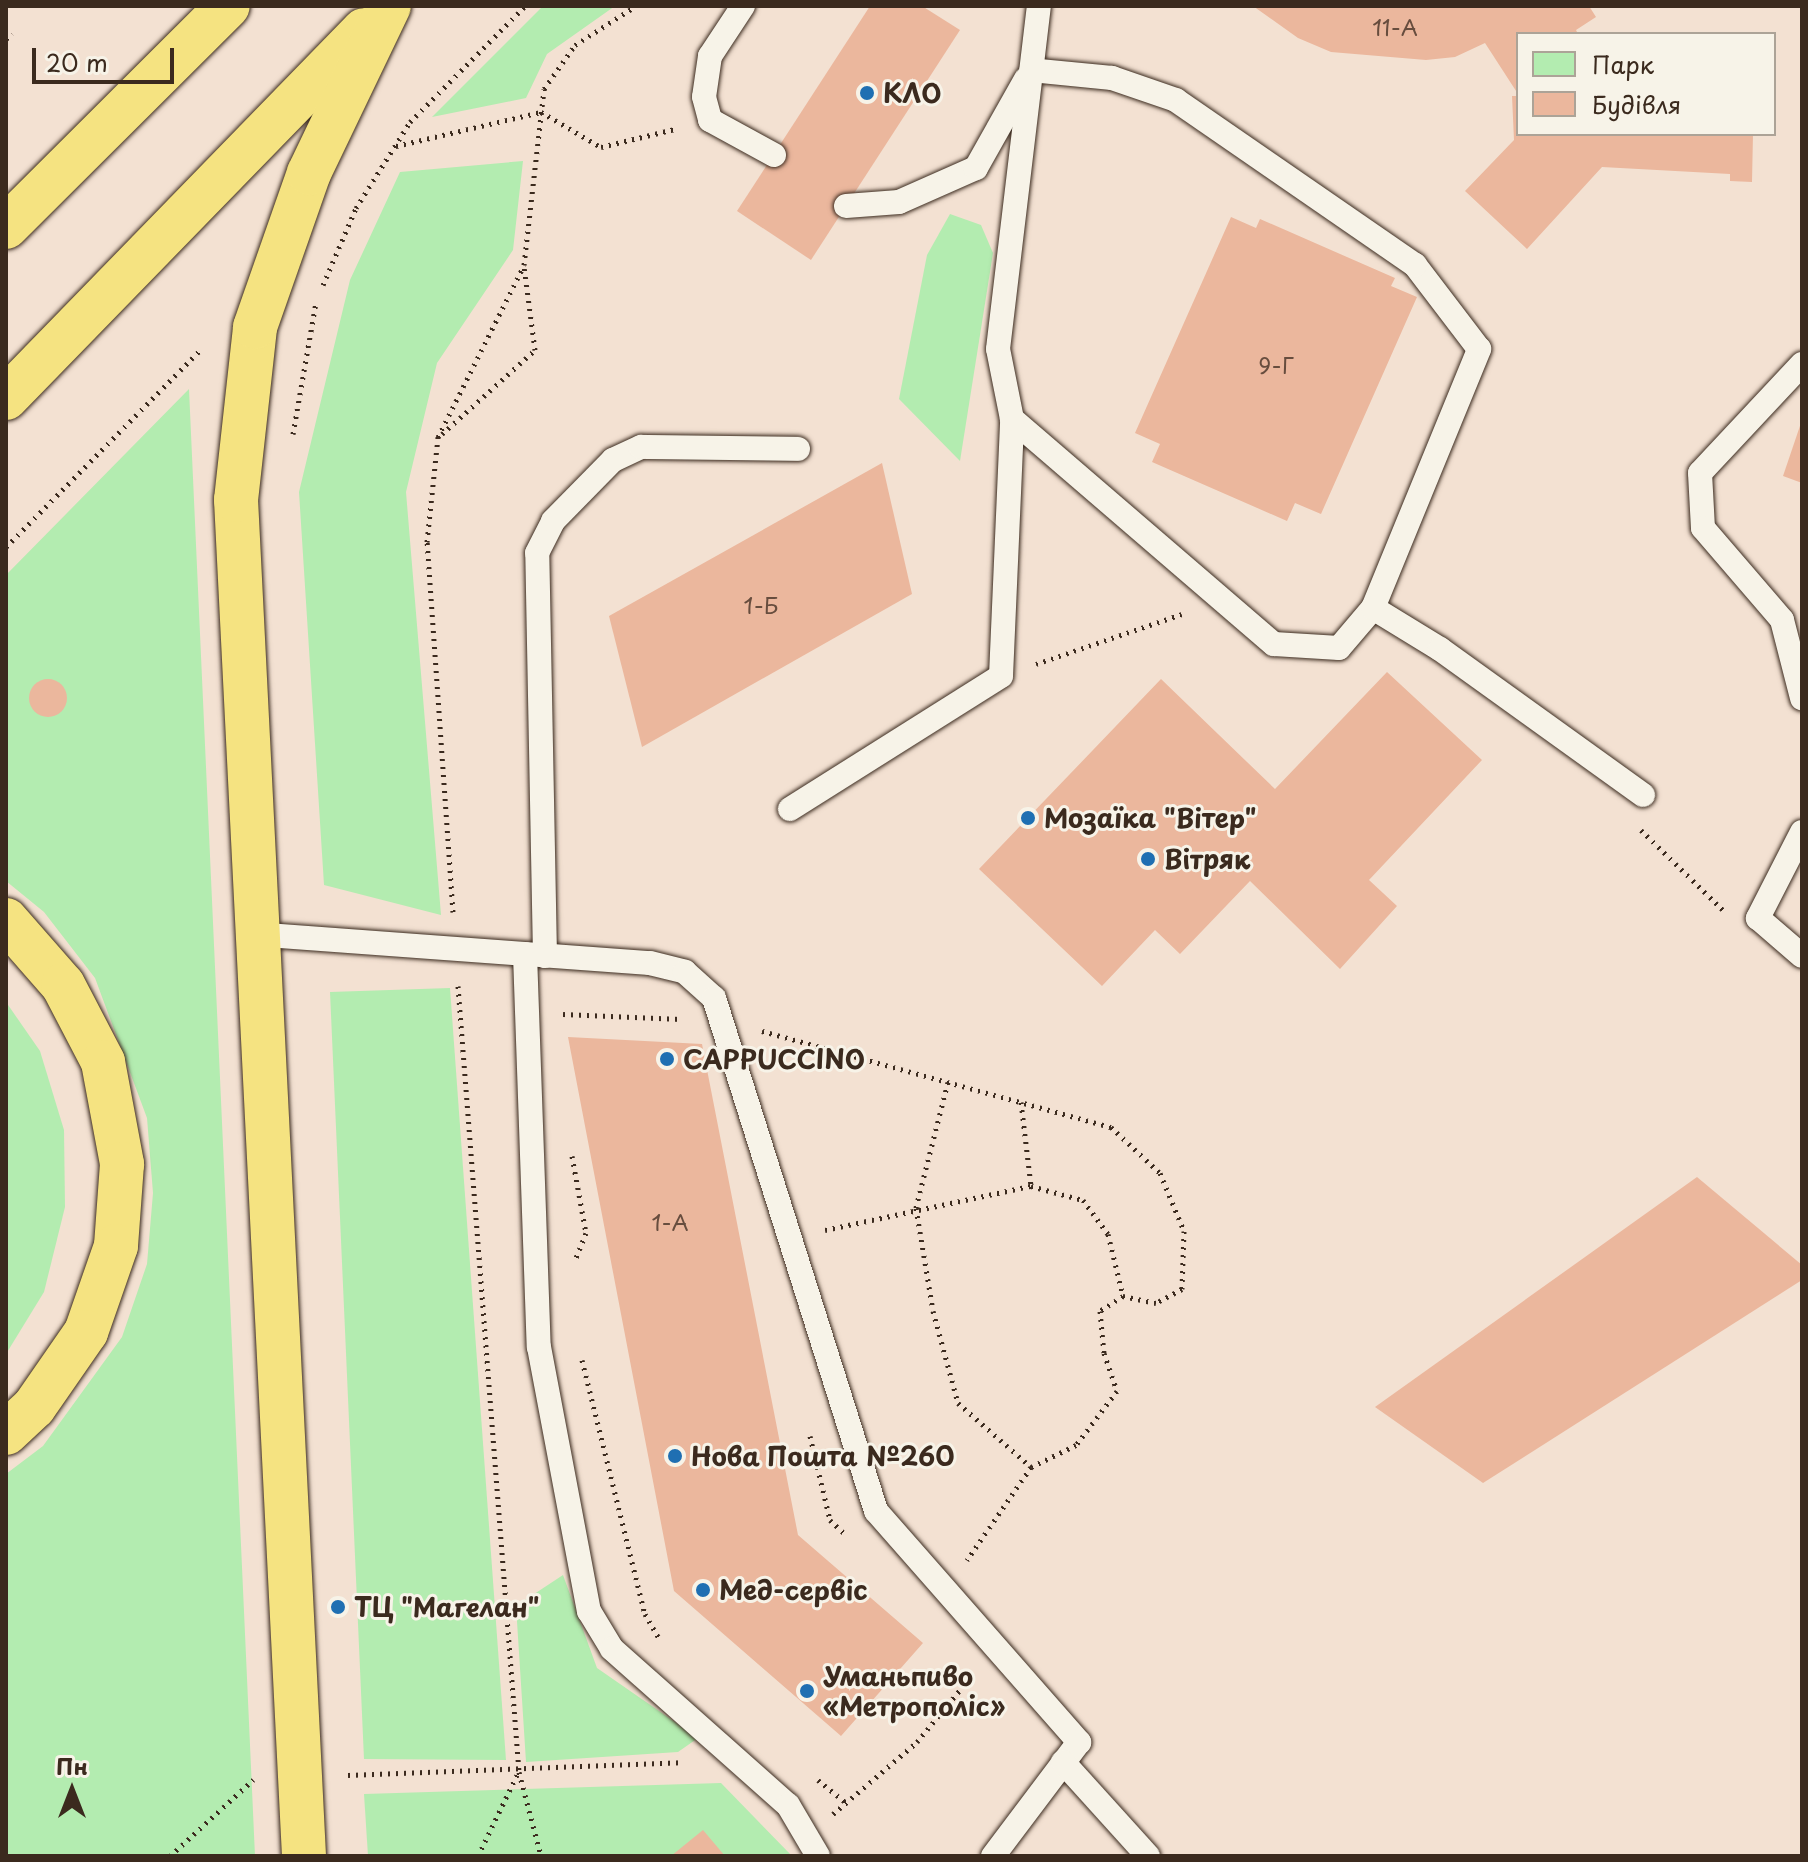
<!DOCTYPE html>
<html>
<head>
<meta charset="utf-8">
<style>
  body { margin:0 }
  #map { position:relative; width:1808px; height:1862px; overflow:hidden; background:#f3e1d2; font-family:"Playpen Sans",sans-serif }
  div>[style] { position:absolute }
  .green>* { inset:0; background:#b3ecb0 }
  .building>* { inset:0; background:#ebb79d }
  .round { border-radius:50% }
  .path>* { height:5px; margin-top:-2.5px; transform-origin:0; background:repeating-linear-gradient(90deg,#3b2a1e 0 2px,transparent 0 8px) }
  .roads { filter:drop-shadow(0 0 2px #3b2a1e) drop-shadow(0 0 2px #3b2a1e) }
  .lane>* { height:24px; margin:-12px; padding:0 12px; transform-origin:12px; border-radius:12px; background:#f7f3e8 }
  .highway>* { height:44px; margin:-22px; padding:0 22px; transform-origin:22px; border-radius:22px; background:#f5e381 }
  .dots>* { width:22px; height:22px; translate:-50% -50%; box-sizing:border-box; border:4px solid #f7f3e8; border-radius:50% }
  span { translate:-50% -50%; white-space:nowrap; text-align:center; line-height:1.15; -webkit-text-stroke:6px #f7f3e8; paint-order:stroke }
  .number-label { font-size:22px; color:#674d3e }
  .number-label span { -webkit-text-stroke-width:0 }
  .poi-label { font-size:26px; color:#3b2a1e; font-weight:700 }
  .left { translate:0 -50%; text-align:left }
  .frame { position:absolute; inset:0; border:8px solid #3b2a1e; pointer-events:none }
  .legend { position:absolute; left:1516px; top:32px; width:260px; height:104px; box-sizing:border-box; background:#f7f3e8; border:2px solid #aca397; margin:0; padding:10px 14px; list-style:none; font-size:24px; color:#3b2a1e }
  .legend li { display:flex; align-items:center; gap:16px; height:40px }
  .legend b { width:40px; border:2px solid #aca397 }
  .north { position:absolute; left:32px; top:1750px; width:80px; height:80px; -webkit-text-stroke:6px #f7f3e8; paint-order:stroke; rotate:0deg; font-size:22px; font-weight:700; line-height:32px; text-align:center; color:#3b2a1e }
  .north::after { content:''; display:block; margin:auto; width:28px; height:36px; background:#3b2a1e; clip-path:polygon(50% 0,100% 100%,50% 72%,0 100%) }
  .scale { position:absolute; left:32px; top:48px; width:142px; height:36px; box-sizing:border-box; border:4px solid #3b2a1e; border-top:0; padding-left:10px; font-size:24px; line-height:28px; white-space:nowrap; color:#3b2a1e; -webkit-text-stroke:6px #f7f3e8; paint-order:stroke }
</style>
</head>
<body>
<div id="map">
  <div class="green">
    <div style="clip-path:polygon(543px 6px,615px 6px,547px 54px,526px 98px,432px 117px)"></div>
    <div style="clip-path:polygon(523px 161px,513px 250px,437px 363px,406px 492px,441px 915px,324px 885px,299px 492px,350px 280px,400px 172px)"></div>
    <div style="clip-path:polygon(950px 214px,981px 225px,993px 253px,960px 461px,899px 399px,927px 255px)"></div>
    <div style="clip-path:polygon(189px 389px,255px 1856px,6px 1856px,6px 1474px,43px 1446px,122px 1337px,147px 1264px,153px 1193px,147px 1118px,95px 978px,44px 912px,6px 881px,6px 575px)"></div>
    <div style="clip-path:polygon(450px 988px,506px 1760px,364px 1759px,330px 992px)"></div>
    <div style="clip-path:polygon(6px 1002px,40px 1051px,64px 1130px,65px 1207px,44px 1292px,6px 1354px)"></div>
    <div style="clip-path:polygon(563px 1575px,597px 1668px,698px 1738px,678px 1752px,526px 1762px,516px 1606px)"></div>
    <div style="clip-path:polygon(721px 1783px,792px 1856px,368px 1856px,364px 1794px)"></div>
  </div>
  <div class="building">
    <div style="clip-path:polygon(870px 6px,922px 6px,960px 30px,811px 260px,737px 211px)"></div>
    <div style="clip-path:polygon(1253px 6px,1589px 6px,1596px 17px,1576px 30px,1578px 34px,1518px 34px,1518px 94px,1485px 43px,1455px 57px,1426px 60px,1331px 52px,1298px 38px)"></div>
    <div style="clip-path:polygon(1512px 96px,1518px 96px,1518px 134px,1753px 134px,1752px 182px,1730px 181px,1730px 174px,1602px 167px,1527px 249px,1465px 191px,1514px 140px)"></div>
    <div style="clip-path:polygon(1231px 217px,1256px 228px,1260px 219px,1395px 278px,1391px 286px,1417px 297px,1321px 514px,1295px 503px,1287px 521px,1152px 462px,1160px 444px,1135px 433px)"></div>
    <div style="clip-path:polygon(1802px 420px,1802px 483px,1783px 476px)"></div>
    <div style="clip-path:polygon(882px 463px,912px 594px,642px 747px,609px 616px)"></div>
    <div style="clip-path:polygon(1387px 672px,1482px 760px,1369px 880px,1397px 906px,1340px 969px,1250px 881px,1180px 954px,1155px 930px,1102px 986px,979px 869px,1161px 679px,1275px 789px)"></div>
    <div class="round" style="left:29px;top:679px;width:38px;height:38px"></div>
    <div style="clip-path:polygon(568px 1037px,702px 1044px,798px 1535px,923px 1643px,841px 1736px,674px 1591px)"></div>
    <div style="clip-path:polygon(1697px 1177px,1802px 1265px,1802px 1280px,1483px 1483px,1375px 1407px)"></div>
    <div style="clip-path:polygon(703px 1830px,725px 1856px,671px 1856px)"></div>
  </div>
  <div class="path">
    <div style="left:6px;top:39px;width:8px;rotate:-40deg"></div>
    <div style="left:396px;top:146px;width:149px;rotate:-13.2deg"></div>
    <div style="left:541px;top:112px;width:69px;rotate:30.3deg"></div>
    <div style="left:601px;top:147px;width:76px;rotate:-13.7deg"></div>
    <div style="left:323px;top:285px;width:84px;rotate:-66.8deg"></div>
    <div style="left:356px;top:208px;width:102px;rotate:-57.9deg"></div>
    <div style="left:410px;top:122px;width:163px;rotate:-45.2deg"></div>
    <div style="left:293px;top:434px;width:134px;rotate:-80.1deg"></div>
    <div style="left:442px;top:434px;width:125px;rotate:-42.1deg"></div>
    <div style="left:535px;top:350px;width:85px;rotate:-97.5deg"></div>
    <div style="left:6px;top:547px;width:275px;rotate:-45.4deg"></div>
    <div style="left:1036px;top:664px;width:154px;rotate:-18.9deg"></div>
    <div style="left:1641px;top:830px;width:115px;rotate:44.3deg"></div>
    <div style="left:453px;top:912px;width:371px;rotate:-94deg"></div>
    <div style="left:427px;top:542px;width:106px;rotate:-84deg"></div>
    <div style="left:438px;top:437px;width:192px;rotate:-63.4deg"></div>
    <div style="left:524px;top:265px;width:177px;rotate:-83.5deg"></div>
    <div style="left:544px;top:89px;width:54px;rotate:-54.8deg"></div>
    <div style="left:575px;top:45px;width:72px;rotate:-32.6deg"></div>
    <div style="left:458px;top:986px;width:788px;rotate:85.56deg"></div>
    <div style="left:519px;top:1772px;width:87px;rotate:75.3deg"></div>
    <div style="left:563px;top:1014px;width:118px;rotate:2.4deg"></div>
    <div style="left:762px;top:1031px;width:362px;rotate:15.4deg"></div>
    <div style="left:1111px;top:1127px;width:67px;rotate:43.2deg"></div>
    <div style="left:1160px;top:1173px;width:63px;rotate:67.5deg"></div>
    <div style="left:1184px;top:1231px;width:58px;rotate:92deg"></div>
    <div style="left:1182px;top:1289px;width:30px;rotate:152deg"></div>
    <div style="left:1156px;top:1303px;width:34px;rotate:-168deg"></div>
    <div style="left:1123px;top:1296px;width:27px;rotate:147deg"></div>
    <div style="left:1100px;top:1311px;width:42px;rotate:84.6deg"></div>
    <div style="left:1104px;top:1353px;width:40px;rotate:71.1deg"></div>
    <div style="left:1117px;top:1391px;width:68px;rotate:127.2deg"></div>
    <div style="left:1076px;top:1445px;width:50px;rotate:153.9deg"></div>
    <div style="left:1031px;top:1467px;width:113px;rotate:124.5deg"></div>
    <div style="left:948px;top:1082px;width:130px;rotate:104.3deg"></div>
    <div style="left:916px;top:1208px;width:104px;rotate:80.6deg"></div>
    <div style="left:933px;top:1311px;width:95px;rotate:74.8deg"></div>
    <div style="left:958px;top:1403px;width:97px;rotate:41.2deg"></div>
    <div style="left:1021px;top:1102px;width:85px;rotate:83.2deg"></div>
    <div style="left:572px;top:1156px;width:78px;rotate:79.7deg"></div>
    <div style="left:586px;top:1233px;width:31px;rotate:112deg"></div>
    <div style="left:825px;top:1230px;width:211px;rotate:-12.1deg"></div>
    <div style="left:1031px;top:1186px;width:54px;rotate:15.1deg"></div>
    <div style="left:1083px;top:1200px;width:42px;rotate:53.7deg"></div>
    <div style="left:1108px;top:1234px;width:64px;rotate:76.4deg"></div>
    <div style="left:582px;top:1360px;width:262px;rotate:76.1deg"></div>
    <div style="left:645px;top:1614px;width:28px;rotate:60deg"></div>
    <div style="left:810px;top:1436px;width:86px;rotate:76.6deg"></div>
    <div style="left:830px;top:1520px;width:19px;rotate:43deg"></div>
    <div style="left:348px;top:1775px;width:334px;rotate:-2.2deg"></div>
    <div style="left:818px;top:1780px;width:36px;rotate:39deg"></div>
    <div style="left:833px;top:1814px;width:111px;rotate:-40.6deg"></div>
    <div style="left:917px;top:1742px;width:88px;rotate:-50.5deg"></div>
    <div style="left:170px;top:1856px;width:113px;rotate:-42.5deg"></div>
    <div style="left:478px;top:1856px;width:92px;rotate:-64.3deg"></div>
  </div>
  <div class="roads">
    <div class="lane">
      <div style="left:743px;top:6px;width:60px;rotate:123.4deg"></div>
      <div style="left:710px;top:56px;width:41px;rotate:98.3deg"></div>
      <div style="left:704px;top:97px;width:24px;rotate:75deg"></div>
      <div style="left:710px;top:120px;width:73px;rotate:28.7deg"></div>
      <div style="left:846px;top:206px;width:53px;rotate:-4.3deg"></div>
      <div style="left:899px;top:202px;width:84px;rotate:-23.8deg"></div>
      <div style="left:976px;top:168px;width:102px;rotate:-60.7deg"></div>
      <div style="left:1802px;top:364px;width:149px;rotate:133.1deg"></div>
      <div style="left:1700px;top:473px;width:55px;rotate:86.9deg"></div>
      <div style="left:1703px;top:528px;width:121px;rotate:49.3deg"></div>
      <div style="left:1782px;top:620px;width:81px;rotate:75.6deg"></div>
      <div style="left:1012px;top:419px;width:345px;rotate:40.7deg"></div>
      <div style="left:1274px;top:644px;width:65px;rotate:3.5deg"></div>
      <div style="left:1339px;top:648px;width:52px;rotate:-49.6deg"></div>
      <div style="left:1373px;top:608px;width:280px;rotate:-67.7deg"></div>
      <div style="left:1479px;top:349px;width:106px;rotate:-127.3deg"></div>
      <div style="left:1415px;top:265px;width:290px;rotate:-145.4deg"></div>
      <div style="left:1176px;top:100px;width:68px;rotate:-161deg"></div>
      <div style="left:1112px;top:78px;width:81px;rotate:-174.4deg"></div>
      <div style="left:1373px;top:608px;width:79px;rotate:31.5deg"></div>
      <div style="left:1440px;top:649px;width:250px;rotate:35.7deg"></div>
      <div style="left:790px;top:809px;width:249px;rotate:-32.2deg"></div>
      <div style="left:1001px;top:676px;width:257px;rotate:-87.5deg"></div>
      <div style="left:1012px;top:419px;width:71px;rotate:-101.3deg"></div>
      <div style="left:998px;top:349px;width:345px;rotate:-83.2deg"></div>
      <div style="left:1802px;top:832px;width:97px;rotate:117.1deg"></div>
      <div style="left:1758px;top:918px;width:58px;rotate:40.8deg"></div>
      <div style="left:253px;top:934px;width:398px;rotate:4.2deg"></div>
      <div style="left:650px;top:963px;width:36px;rotate:14deg"></div>
      <div style="left:685px;top:972px;width:39px;rotate:42deg"></div>
      <div style="left:714px;top:998px;width:538px;rotate:72.47deg"></div>
      <div style="left:876px;top:1511px;width:308px;rotate:48.7deg"></div>
      <div style="left:1079px;top:1742px;width:143px;rotate:127deg"></div>
      <div style="left:525px;top:954px;width:393px;rotate:88deg"></div>
      <div style="left:539px;top:1347px;width:269px;rotate:79.3deg"></div>
      <div style="left:589px;top:1611px;width:44px;rotate:58.8deg"></div>
      <div style="left:612px;top:1649px;width:235px;rotate:41.6deg"></div>
      <div style="left:788px;top:1805px;width:59px;rotate:59.5deg"></div>
      <div style="left:545px;top:956px;width:403px;rotate:-91.1deg"></div>
      <div style="left:537px;top:553px;width:36px;rotate:-63deg"></div>
      <div style="left:553px;top:521px;width:86px;rotate:-45.5deg"></div>
      <div style="left:613px;top:460px;width:31px;rotate:-25deg"></div>
      <div style="left:641px;top:447px;width:157px;rotate:0.7deg"></div>
      <div style="left:1063px;top:1762px;width:127px;rotate:47.9deg"></div>
    </div>
    <div class="highway">
      <div style="left:6px;top:227px;width:313px;rotate:-44.9deg"></div>
      <div style="left:6px;top:398px;width:513px;rotate:-45.79deg"></div>
      <div style="left:6px;top:920px;width:86px;rotate:48.8deg"></div>
      <div style="left:63px;top:985px;width:87px;rotate:62.5deg"></div>
      <div style="left:103px;top:1062px;width:104px;rotate:79.4deg"></div>
      <div style="left:122px;top:1164px;width:82px;rotate:94.2deg"></div>
      <div style="left:116px;top:1246px;width:91px;rotate:109.2deg"></div>
      <div style="left:86px;top:1332px;width:91px;rotate:124.7deg"></div>
      <div style="left:34px;top:1407px;width:38px;rotate:137deg"></div>
      <div style="left:304px;top:1856px;width:1358px;rotate:-92.87deg"></div>
      <div style="left:236px;top:500px;width:174px;rotate:-83.7deg"></div>
      <div style="left:255px;top:327px;width:163px;rotate:-70.7deg"></div>
      <div style="left:309px;top:173px;width:185px;rotate:-64.4deg"></div>
    </div>
  </div>
  <div class="dots">
    <div style="left:867px;top:93px;background:#1f6fb2"></div>
    <div style="left:1028px;top:818px;background:#1f6fb2"></div>
    <div style="left:1148px;top:859px;background:#1f6fb2"></div>
    <div style="left:667px;top:1059px;background:#1f6fb2"></div>
    <div style="left:675px;top:1456px;background:#1f6fb2"></div>
    <div style="left:703px;top:1590px;background:#1f6fb2"></div>
    <div style="left:338px;top:1607px;background:#1f6fb2"></div>
    <div style="left:807px;top:1691px;background:#1f6fb2"></div>
  </div>
  <div class="number-label">
    <span style="left:1395px;top:27px">11-А</span>
    <span style="left:1276px;top:365px">9-Г</span>
    <span style="left:761px;top:605px">1-Б</span>
    <span style="left:670px;top:1222px">1-А</span>
  </div>
  <div class="poi-label">
    <span class="left" style="left:883px;top:93px">КЛО</span>
    <span class="left" style="left:1044px;top:818px">Мозаїка "Вітер"</span>
    <span class="left" style="left:1164px;top:859px">Вітряк</span>
    <span class="left" style="left:683px;top:1059px">CAPPUCCINO</span>
    <span class="left" style="left:691px;top:1456px">Нова Пошта №260</span>
    <span class="left" style="left:719px;top:1590px">Мед-сервіс</span>
    <span class="left" style="left:354px;top:1607px">ТЦ "Магелан"</span>
    <span class="left" style="left:823px;top:1691px">Уманьпиво<br>«Метрополіс»</span>
  </div>
  <div class="frame"></div>
  <ul class="legend">
  <li><b style="height:22px;background:#b3ecb0"></b>Парк</li>
  <li><b style="height:22px;background:#ebb79d"></b>Будівля</li>
  </ul>
  <div class="north">Пн</div>
  <div class="scale">20 m</div>
</div>
</body>
</html>
